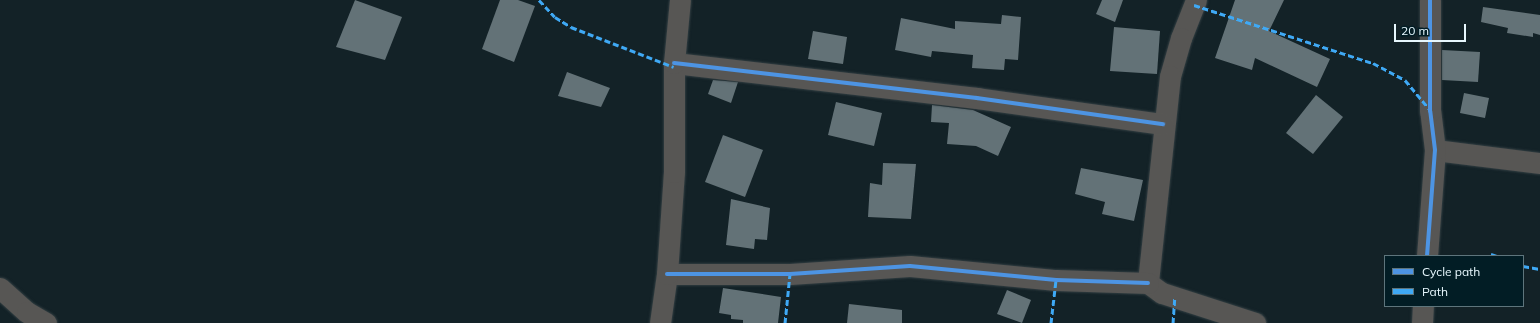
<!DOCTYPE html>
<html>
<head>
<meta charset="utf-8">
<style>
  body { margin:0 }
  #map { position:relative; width:1540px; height:323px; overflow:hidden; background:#132227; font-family:Mulish,sans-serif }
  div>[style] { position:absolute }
  .building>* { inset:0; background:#637277 }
  .roads { filter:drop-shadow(0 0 1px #333f43) drop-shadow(0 0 1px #333f43) }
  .street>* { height:21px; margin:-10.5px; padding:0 10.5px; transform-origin:10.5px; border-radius:10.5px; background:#575654 }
  .quiet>* { height:3px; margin-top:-1.5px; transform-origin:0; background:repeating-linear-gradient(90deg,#3fa9f5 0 6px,transparent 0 9px) }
  .cycleway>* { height:4px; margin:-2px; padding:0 2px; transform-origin:2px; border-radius:2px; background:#4d94e3 }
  span { translate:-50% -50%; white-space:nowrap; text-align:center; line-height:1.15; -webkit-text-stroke:4px #021d25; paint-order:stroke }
  .legend { position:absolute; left:1384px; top:255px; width:140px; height:52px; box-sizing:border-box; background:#021d25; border:1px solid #5e757c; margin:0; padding:5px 7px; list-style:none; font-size:12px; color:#e8f8fe }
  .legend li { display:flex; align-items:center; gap:8px; height:20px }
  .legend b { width:20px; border:1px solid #5e757c }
  .scale { position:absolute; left:1394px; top:24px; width:72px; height:18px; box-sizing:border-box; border:2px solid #e8f8fe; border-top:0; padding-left:5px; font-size:12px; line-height:14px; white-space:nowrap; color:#e8f8fe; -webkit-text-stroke:3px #021d25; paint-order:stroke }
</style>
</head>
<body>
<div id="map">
  <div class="building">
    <div style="clip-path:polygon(355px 0,402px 17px,385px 60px,336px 47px)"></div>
    <div style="clip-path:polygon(500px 0,518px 0,535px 6px,514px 62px,482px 49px)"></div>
    <div style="clip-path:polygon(1102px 0,1123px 0,1115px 22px,1096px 14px)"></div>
    <div style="clip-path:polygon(1235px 0,1284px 0,1269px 31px,1330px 59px,1317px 87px,1255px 58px,1252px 70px,1215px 58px)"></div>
    <div style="clip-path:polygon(1483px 7px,1540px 15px,1540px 35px,1533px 33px,1533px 37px,1507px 33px,1508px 28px,1481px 22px)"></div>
    <div style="clip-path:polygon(1002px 15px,1021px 17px,1018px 60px,1005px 59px,1004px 70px,972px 68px,973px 55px,932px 51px,931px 57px,895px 50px,901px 18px,955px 29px,955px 21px,1001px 24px)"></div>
    <div style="clip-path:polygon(1114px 27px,1160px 31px,1157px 74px,1110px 71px)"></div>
    <div style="clip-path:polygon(813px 31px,847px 37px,843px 64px,808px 59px)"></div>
    <div style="clip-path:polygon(1442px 50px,1480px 52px,1478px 82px,1442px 80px)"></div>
    <div style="clip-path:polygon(567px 72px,610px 88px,601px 107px,558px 96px)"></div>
    <div style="clip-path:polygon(713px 80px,738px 82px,731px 103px,708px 94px)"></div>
    <div style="clip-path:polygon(1464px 93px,1489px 98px,1485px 118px,1460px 113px)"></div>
    <div style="clip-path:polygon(1316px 95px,1343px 117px,1313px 154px,1286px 133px)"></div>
    <div style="clip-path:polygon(836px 102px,882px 113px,874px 146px,828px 135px)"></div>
    <div style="clip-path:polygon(932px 105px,973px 110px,1011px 127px,998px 156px,976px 146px,947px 144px,949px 123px,931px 122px)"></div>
    <div style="clip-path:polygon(723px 135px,763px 150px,745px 197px,705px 182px)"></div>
    <div style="clip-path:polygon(883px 163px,916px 164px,911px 219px,868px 217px,870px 183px,882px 185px)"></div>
    <div style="clip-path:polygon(1081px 168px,1143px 180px,1134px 221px,1102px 214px,1105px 202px,1075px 194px)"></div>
    <div style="clip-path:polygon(731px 199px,770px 208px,767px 240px,755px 239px,754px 249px,726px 245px)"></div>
    <div style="clip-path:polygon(723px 288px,781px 297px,778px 323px,743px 323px,743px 320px,731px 319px,731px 315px,719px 313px)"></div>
    <div style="clip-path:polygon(1007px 290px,1031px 300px,1022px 323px,997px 314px)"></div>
    <div style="clip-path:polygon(849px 304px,902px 310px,902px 323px,847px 323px)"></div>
  </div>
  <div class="roads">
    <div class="street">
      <div style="left:1196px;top:0;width:41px;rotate:111.5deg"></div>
      <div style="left:1181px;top:38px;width:40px;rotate:106deg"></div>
      <div style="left:1170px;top:76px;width:208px;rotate:96.1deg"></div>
      <div style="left:1148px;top:283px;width:17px;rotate:36deg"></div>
      <div style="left:1162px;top:293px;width:98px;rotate:17.9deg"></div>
      <div style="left:674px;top:63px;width:305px;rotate:6.6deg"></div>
      <div style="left:977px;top:98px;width:188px;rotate:8deg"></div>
      <div style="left:1435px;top:150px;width:106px;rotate:7.1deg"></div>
      <div style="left:1427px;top:256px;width:106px;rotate:-85.7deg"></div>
      <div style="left:1435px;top:150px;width:39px;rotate:-97deg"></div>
      <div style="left:1430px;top:111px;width:111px;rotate:-90deg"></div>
      <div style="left:667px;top:274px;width:123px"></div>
      <div style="left:790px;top:274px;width:120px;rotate:-3.8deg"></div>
      <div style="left:910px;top:266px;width:147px;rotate:5.5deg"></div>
      <div style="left:1056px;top:280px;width:92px;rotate:1.9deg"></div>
      <div style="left:0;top:288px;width:36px;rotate:42deg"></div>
      <div style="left:27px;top:312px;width:22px;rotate:30deg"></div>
      <div style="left:660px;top:323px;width:49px;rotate:-81.9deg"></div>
      <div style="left:667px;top:274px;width:102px;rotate:-86.1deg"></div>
      <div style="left:674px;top:172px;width:109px;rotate:-90deg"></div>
      <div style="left:674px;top:63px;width:63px;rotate:-84.6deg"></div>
      <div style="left:1422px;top:323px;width:17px;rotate:-87deg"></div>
    </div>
  </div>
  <div class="quiet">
    <div style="left:539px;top:0;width:23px;rotate:47deg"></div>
    <div style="left:555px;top:17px;width:19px;rotate:32deg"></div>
    <div style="left:571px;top:27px;width:110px;rotate:21.2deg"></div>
    <div style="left:1194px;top:5px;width:188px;rotate:18deg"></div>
    <div style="left:1373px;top:63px;width:36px;rotate:28deg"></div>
    <div style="left:1405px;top:80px;width:39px;rotate:50deg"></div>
    <div style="left:1491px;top:254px;width:6px;rotate:18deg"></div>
    <div style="left:1523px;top:266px;width:17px;rotate:10deg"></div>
    <div style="left:785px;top:323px;width:49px;rotate:-84.2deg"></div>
    <div style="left:1051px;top:323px;width:43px;rotate:-83.4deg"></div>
    <div style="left:1173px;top:323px;width:26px;rotate:-86deg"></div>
  </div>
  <div class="cycleway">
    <div style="left:674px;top:63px;width:305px;rotate:6.6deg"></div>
    <div style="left:977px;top:98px;width:188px;rotate:8deg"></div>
    <div style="left:1427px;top:256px;width:106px;rotate:-85.7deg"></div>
    <div style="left:1435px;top:150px;width:39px;rotate:-97deg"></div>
    <div style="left:1430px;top:111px;width:111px;rotate:-90deg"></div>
    <div style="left:667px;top:274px;width:123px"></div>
    <div style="left:790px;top:274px;width:120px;rotate:-3.8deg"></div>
    <div style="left:910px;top:266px;width:147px;rotate:5.5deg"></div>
    <div style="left:1056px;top:280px;width:92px;rotate:1.9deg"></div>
  </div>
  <ul class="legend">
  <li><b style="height:5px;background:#4d94e3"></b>Cycle path</li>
  <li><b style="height:5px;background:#3fa9f5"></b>Path</li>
  </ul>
  <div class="scale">20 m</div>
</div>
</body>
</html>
